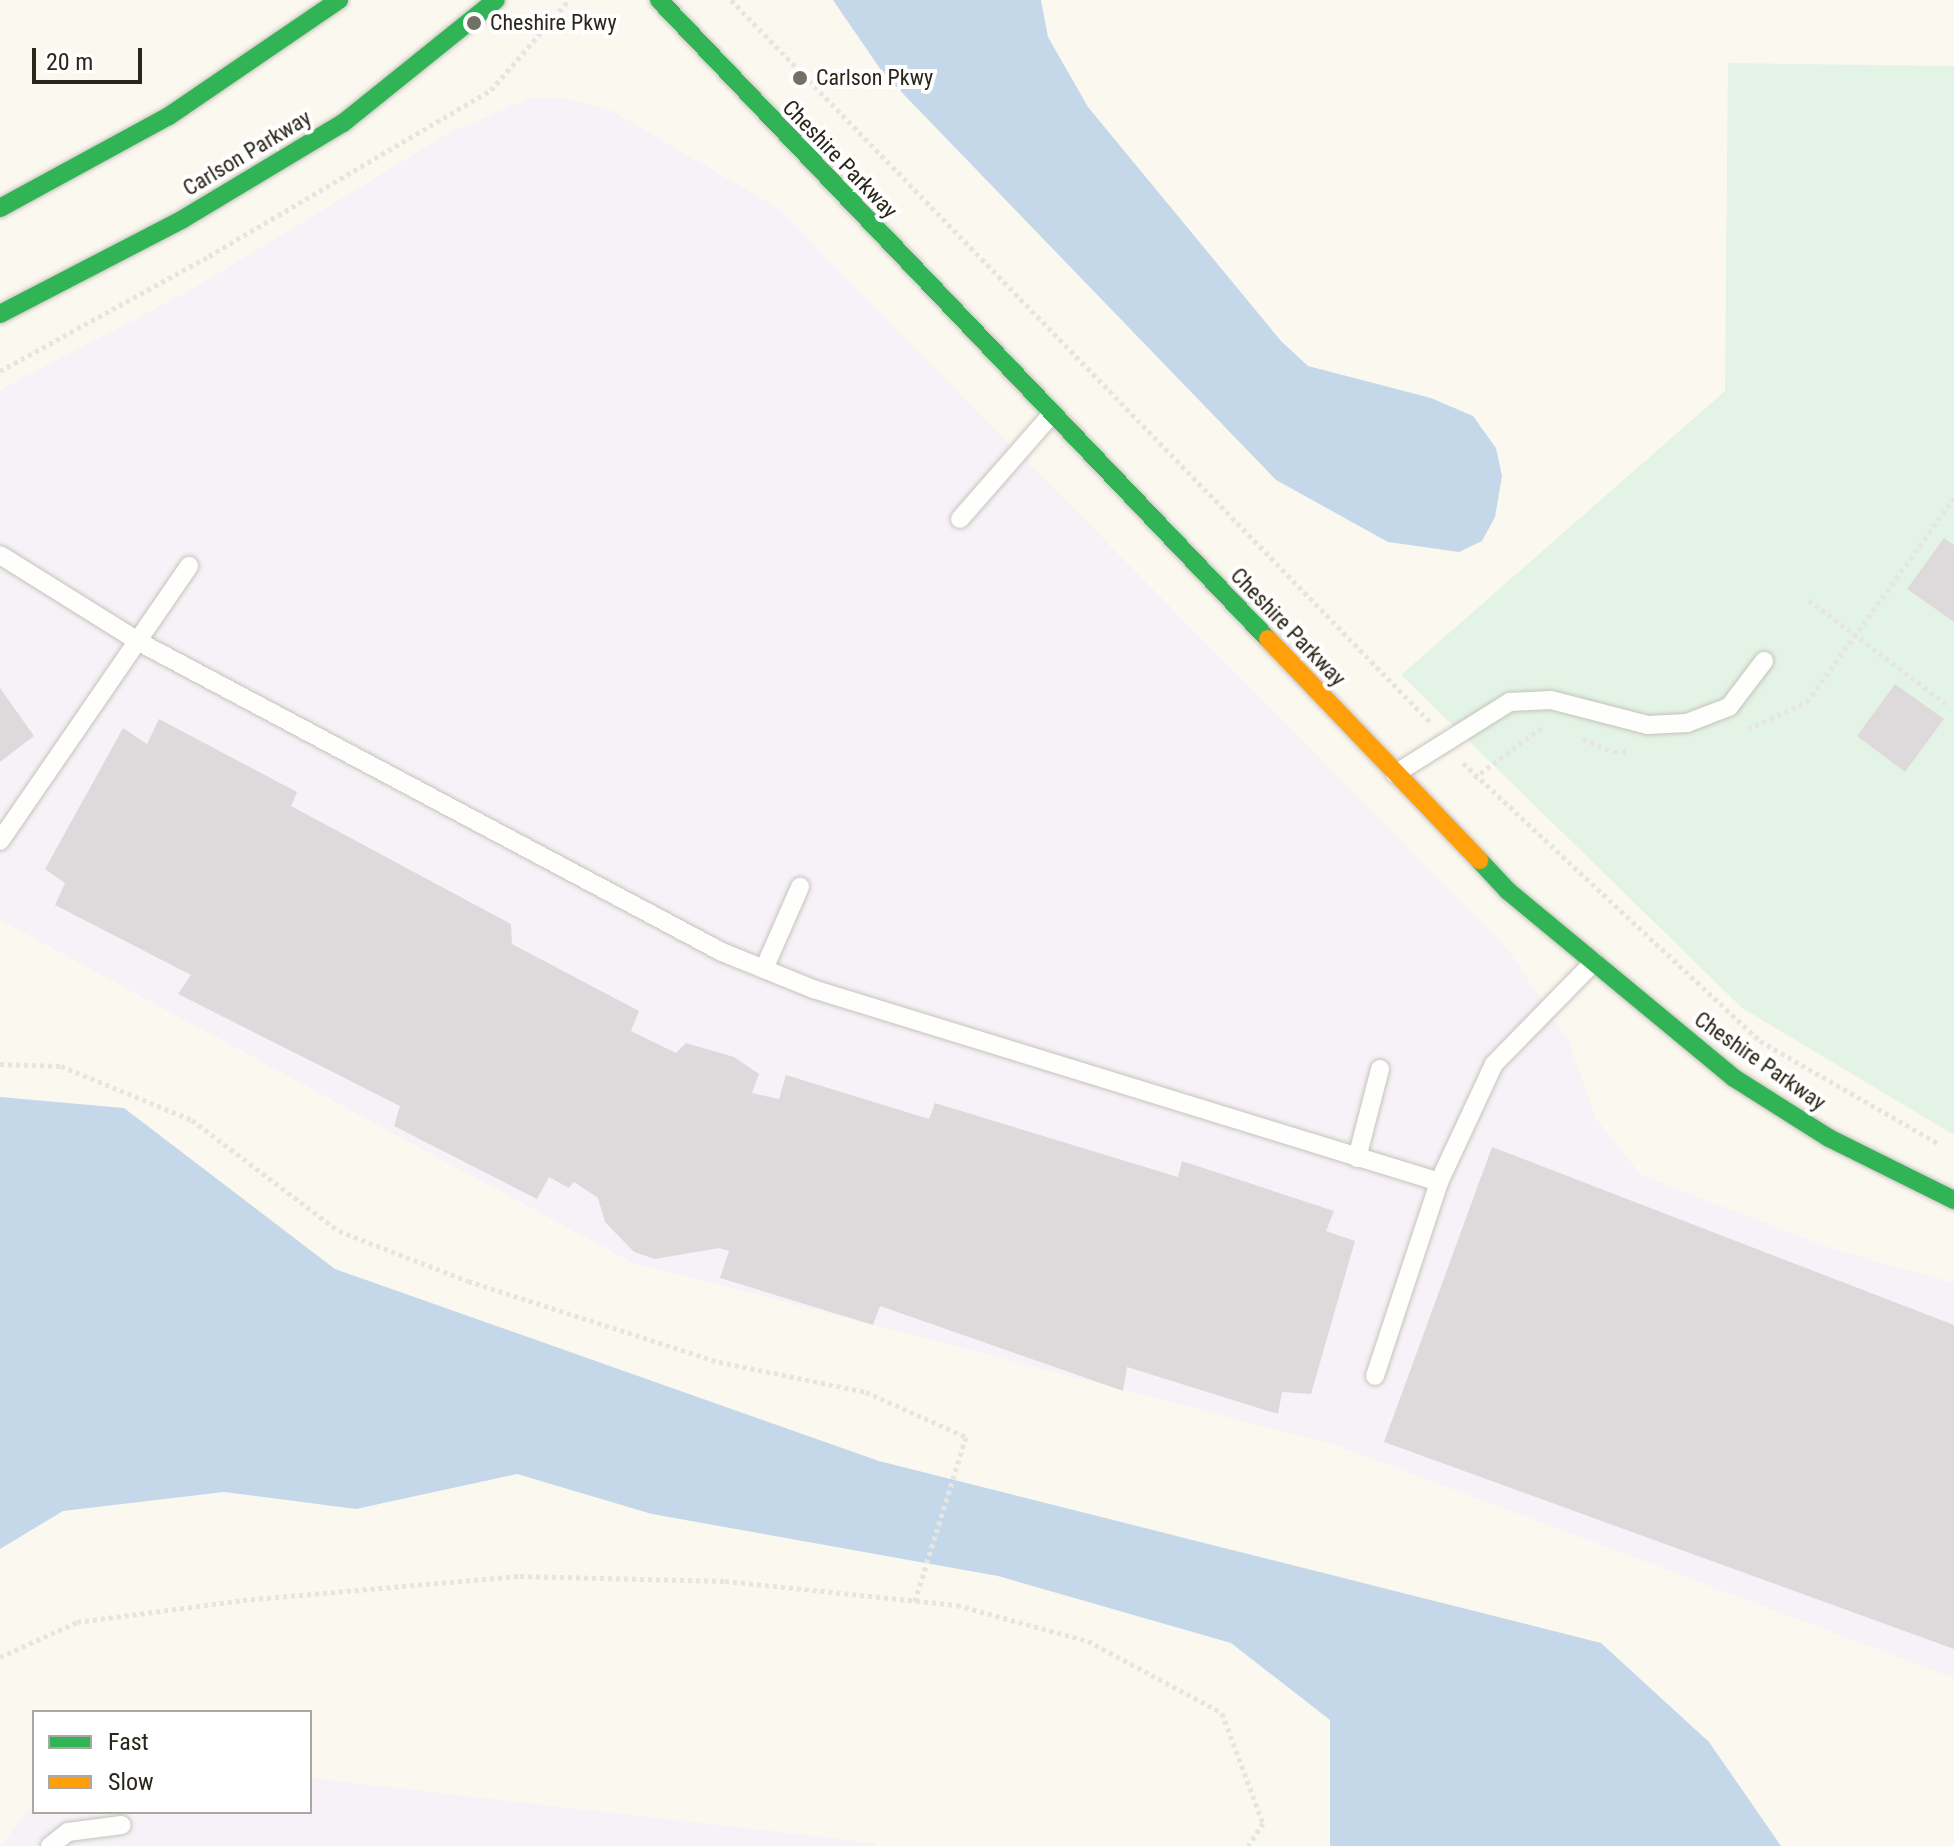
<!DOCTYPE html>
<html>
<head>
<meta charset="utf-8">
<style>
  body { margin:0 }
  #map { position:relative; width:1954px; height:1846px; overflow:hidden; background:#fbf8f0; font-family:"Roboto Condensed",sans-serif }
  div>[style] { position:absolute }
  .commercial>* { inset:0; background:#f6f2f8 }
  .green>* { inset:0; background:#e3f4e6 }
  .water>* { inset:0; background:#c5d8ea }
  .building>* { inset:0; background:#dedadc }
  .path>* { height:5px; margin-top:-2.5px; transform-origin:0; background:repeating-linear-gradient(90deg,#e7e5e2 0 4px,transparent 0 8px) }
  .roads { filter:drop-shadow(0 0 2px #c6c3ba) drop-shadow(0 0 2px #c6c3ba) }
  .lane>* { height:18px; margin:-9px; padding:0 9px; transform-origin:9px; border-radius:9px; background:#fefefd }
  .fast>* { height:18px; margin:-9px; padding:0 9px; transform-origin:9px; border-radius:9px; background:#30b455 }
  .slow>* { height:18px; margin:-9px; padding:0 9px; transform-origin:9px; border-radius:9px; background:#ff9f0a }
  .dots>* { width:22px; height:22px; translate:-50% -50%; box-sizing:border-box; border:4px solid #fff; border-radius:50% }
  span { translate:-50% -50%; white-space:nowrap; text-align:center; line-height:1.15; -webkit-text-stroke:8px #fff; paint-order:stroke }
  .poi-label { font-size:22px; color:#2a2619 }
  .left { translate:0 -50%; text-align:left }
  .street-label { font-size:22px; color:#2a2619 }
  .legend { position:absolute; left:32px; top:1710px; width:280px; height:104px; box-sizing:border-box; background:#fff; border:2px solid #aaa8a3; margin:0; padding:10px 14px; list-style:none; font-size:24px; color:#2a2619 }
  .legend li { display:flex; align-items:center; gap:16px; height:40px }
  .legend b { width:40px; border:2px solid #aaa8a3 }
  .scale { position:absolute; left:32px; top:48px; width:110px; height:36px; box-sizing:border-box; border:4px solid #2a2619; border-top:0; padding-left:10px; font-size:24px; line-height:28px; white-space:nowrap; color:#2a2619; -webkit-text-stroke:6px #fff; paint-order:stroke }
</style>
</head>
<body>
<div id="map">
  <div class="commercial">
    <div style="clip-path:polygon(530px 98px,564px 98px,612px 111px,776px 207px,1507px 948px,1569px 1042px,1596px 1119px,1641px 1175px,1836px 1250px,1954px 1283px,1954px 1678px,1336px 1445px,631px 1262px,0 920px,0 390px,196px 287px,449px 133px)"></div>
    <div style="clip-path:polygon(310px 1778px,875px 1843px,875px 1846px,0 1846px,34px 1804px,34px 1812px,310px 1812px)"></div>
  </div>
  <div class="green">
    <div style="clip-path:polygon(1728px 63px,1954px 66px,1954px 1135px,1742px 1008px,1401px 675px,1725px 391px)"></div>
  </div>
  <div class="water">
    <div style="clip-path:polygon(833px 0,1041px 0,1048px 37px,1088px 107px,1281px 341px,1308px 366px,1431px 398px,1473px 416px,1496px 448px,1502px 476px,1495px 517px,1482px 541px,1459px 552px,1388px 542px,1276px 480px,883px 73px)"></div>
    <div style="clip-path:polygon(0 1097px,124px 1108px,335px 1269px,879px 1461px,1601px 1643px,1709px 1742px,1781px 1846px,1330px 1846px,1330px 1720px,1231px 1643px,998px 1576px,652px 1514px,517px 1474px,356px 1509px,224px 1492px,63px 1511px,0 1549px)"></div>
  </div>
  <div class="building">
    <div style="clip-path:polygon(1944px 538px,1954px 545px,1954px 622px,1907px 589px)"></div>
    <div style="clip-path:polygon(1895px 684px,1944px 719px,1905px 772px,1857px 736px)"></div>
    <div style="clip-path:polygon(0 688px,34px 736px,0 762px)"></div>
    <div style="clip-path:polygon(159px 719px,297px 792px,291px 806px,511px 924px,512px 944px,639px 1011px,631px 1031px,676px 1053px,686px 1043px,734px 1057px,759px 1074px,752px 1093px,779px 1099px,786px 1075px,929px 1119px,935px 1103px,1178px 1177px,1182px 1161px,1334px 1211px,1326px 1231px,1355px 1241px,1311px 1394px,1282px 1392px,1278px 1414px,1127px 1367px,1123px 1391px,880px 1306px,873px 1325px,720px 1278px,729px 1251px,719px 1248px,655px 1259px,634px 1252px,605px 1222px,598px 1198px,574px 1182px,569px 1188px,549px 1177px,537px 1199px,394px 1126px,400px 1106px,178px 994px,191px 975px,55px 905px,65px 883px,45px 869px,123px 728px,147px 744px)"></div>
    <div style="clip-path:polygon(1492px 1147px,1954px 1325px,1954px 1649px,1384px 1442px)"></div>
  </div>
  <div class="path">
    <div style="left:731px;top:0;width:1004px;rotate:45.93deg"></div>
    <div style="left:0;top:371px;width:239px;rotate:-28.8deg"></div>
    <div style="left:209px;top:256px;width:327px;rotate:-30.5deg"></div>
    <div style="left:491px;top:90px;width:119px;rotate:-49.1deg"></div>
    <div style="left:1809px;top:600px;width:172px;rotate:37.2deg"></div>
    <div style="left:1748px;top:729px;width:65px;rotate:-24.6deg"></div>
    <div style="left:1807px;top:702px;width:251px;rotate:-54.2deg"></div>
    <div style="left:1583px;top:739px;width:34px;rotate:23deg"></div>
    <div style="left:1614px;top:752px;width:16px;rotate:-4deg"></div>
    <div style="left:1463px;top:763px;width:407px;rotate:43.1deg"></div>
    <div style="left:1760px;top:1041px;width:207px;rotate:29.9deg"></div>
    <div style="left:1474px;top:778px;width:84px;rotate:-36.7deg"></div>
    <div style="left:0;top:1064px;width:61px;rotate:1.9deg"></div>
    <div style="left:61px;top:1066px;width:142px;rotate:22.4deg"></div>
    <div style="left:192px;top:1120px;width:184px;rotate:37.1deg"></div>
    <div style="left:339px;top:1231px;width:138px;rotate:21.2deg"></div>
    <div style="left:468px;top:1281px;width:264px;rotate:17.9deg"></div>
    <div style="left:719px;top:1362px;width:150px;rotate:11.5deg"></div>
    <div style="left:866px;top:1392px;width:110px;rotate:24.2deg"></div>
    <div style="left:966px;top:1437px;width:172px;rotate:107.3deg"></div>
    <div style="left:0;top:1657px;width:85px;rotate:-24.4deg"></div>
    <div style="left:77px;top:1622px;width:167px;rotate:-7.5deg"></div>
    <div style="left:243px;top:1600px;width:278px;rotate:-5deg"></div>
    <div style="left:520px;top:1576px;width:205px;rotate:1.4deg"></div>
    <div style="left:725px;top:1581px;width:233px;rotate:5.9deg"></div>
    <div style="left:957px;top:1605px;width:136px;rotate:15.4deg"></div>
    <div style="left:1088px;top:1641px;width:152px;rotate:28.2deg"></div>
    <div style="left:1222px;top:1713px;width:117px;rotate:69.6deg"></div>
    <div style="left:1263px;top:1823px;width:27px;rotate:123deg"></div>
  </div>
  <div class="roads">
    <div class="lane">
      <div style="left:960px;top:519px;width:138px;rotate:-48.8deg"></div>
      <div style="left:0;top:555px;width:166px;rotate:32deg"></div>
      <div style="left:141px;top:643px;width:658px;rotate:28.01deg"></div>
      <div style="left:722px;top:952px;width:98px;rotate:22.1deg"></div>
      <div style="left:813px;top:989px;width:655px;rotate:17.13deg"></div>
      <div style="left:1395px;top:774px;width:136px;rotate:-32.1deg"></div>
      <div style="left:1510px;top:702px;width:41px;rotate:-2.8deg"></div>
      <div style="left:1551px;top:700px;width:100px;rotate:14.5deg"></div>
      <div style="left:1648px;top:725px;width:39px;rotate:-3deg"></div>
      <div style="left:1687px;top:723px;width:45px;rotate:-20.9deg"></div>
      <div style="left:1729px;top:707px;width:58px;rotate:-52.7deg"></div>
      <div style="left:0;top:841px;width:334px;rotate:-55.5deg"></div>
      <div style="left:764px;top:969px;width:90px;rotate:-66.3deg"></div>
      <div style="left:1357px;top:1158px;width:92px;rotate:-75.5deg"></div>
      <div style="left:1375px;top:1376px;width:204px;rotate:-71.7deg"></div>
      <div style="left:1439px;top:1182px;width:130px;rotate:-65deg"></div>
      <div style="left:1494px;top:1064px;width:143px;rotate:-45.6deg"></div>
      <div style="left:50px;top:1846px;width:23px;rotate:-38deg"></div>
      <div style="left:68px;top:1832px;width:54px;rotate:-7.4deg"></div>
    </div>
    <div class="fast">
      <div style="left:659px;top:0;width:883px;rotate:46.38deg"></div>
      <div style="left:0;top:208px;width:192px;rotate:-28.6deg"></div>
      <div style="left:169px;top:116px;width:206px;rotate:-34.3deg"></div>
      <div style="left:0;top:314px;width:206px;rotate:-27.4deg"></div>
      <div style="left:183px;top:219px;width:187px;rotate:-31deg"></div>
      <div style="left:343px;top:123px;width:196px;rotate:-38.8deg"></div>
      <div style="left:1479px;top:860px;width:42px;rotate:46.9deg"></div>
      <div style="left:1508px;top:891px;width:293px;rotate:39.6deg"></div>
      <div style="left:1734px;top:1078px;width:112px;rotate:32.3deg"></div>
      <div style="left:1829px;top:1138px;width:140px;rotate:26.4deg"></div>
    </div>
    <div class="slow">
      <div style="left:1268px;top:639px;width:306px;rotate:46.3deg"></div>
    </div>
  </div>
  <div class="dots">
    <div style="left:474px;top:23px;background:#737064"></div>
    <div style="left:800px;top:78px;background:#737064"></div>
  </div>
  <div class="poi-label">
    <span class="left" style="left:490px;top:23px">Cheshire Pkwy</span>
    <span class="left" style="left:816px;top:78px">Carlson Pkwy</span>
  </div>
  <div class="street-label">
    <span style="left:247px;top:153px;rotate:-31deg">Carlson Parkway</span>
    <span style="left:840px;top:159px;rotate:46deg">Cheshire Parkway</span>
    <span style="left:1288px;top:627px;rotate:46deg">Cheshire Parkway</span>
    <span style="left:1760px;top:1061px;rotate:35deg">Cheshire Parkway</span>
  </div>
  <ul class="legend">
  <li><b style="height:10px;background:#30b455"></b>Fast</li>
  <li><b style="height:10px;background:#ff9f0a"></b>Slow</li>
  </ul>
  <div class="scale">20 m</div>
</div>
</body>
</html>
